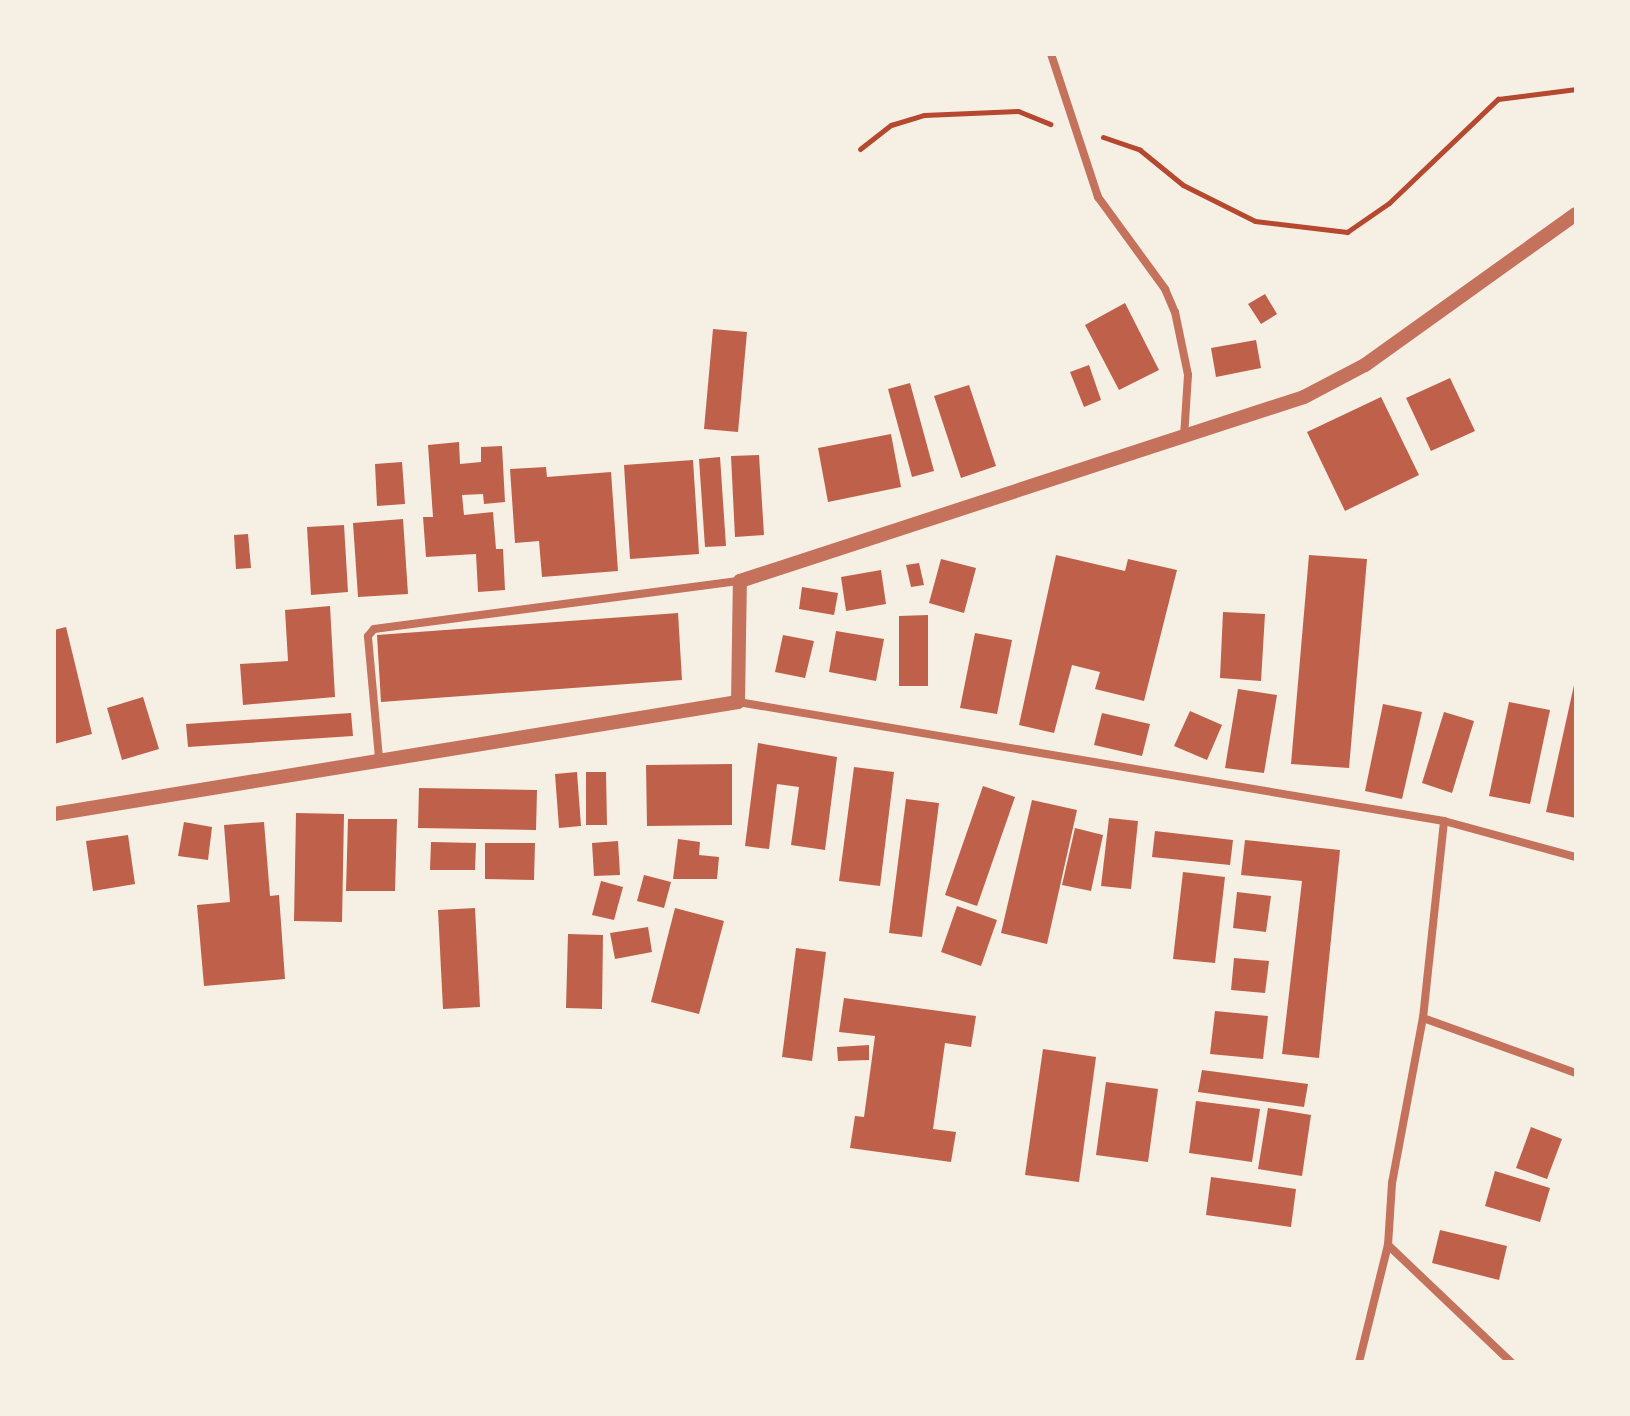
<!DOCTYPE html>
<html>
<head>
<meta charset="utf-8">
<style>
  body { margin:0 }
  #map { position:relative; width:1630px; height:1416px; overflow:hidden; background:#f6efe4; font-family:"Archivo Narrow",sans-serif }
  div>[style] { position:absolute }
  .building>* { inset:0; background:#bf614a }
  .path>* { height:5px; margin:-2.5px; padding:0 2.5px; transform-origin:2.5px; border-radius:2.5px; background:#b5482f }
  .minor>* { height:8px; margin:-4px; padding:0 4px; transform-origin:4px; border-radius:4px; background:#c5725c }
  .tertiary>* { height:14px; margin:-7px; padding:0 7px; transform-origin:7px; border-radius:7px; background:#c5725c }
  span { translate:-50% -50%; white-space:nowrap; text-align:center; line-height:1.15; -webkit-text-stroke:8px #f6efe4; paint-order:stroke }
  .frame { position:absolute; inset:0; border:56px solid #f6efe4; pointer-events:none }
</style>
</head>
<body>
<div id="map">
  <div class="building">
    <div style="clip-path:polygon(1265px 294px,1277px 314px,1261px 324px,1248px 304px)"></div>
    <div style="clip-path:polygon(1125px 303px,1159px 370px,1119px 390px,1085px 325px)"></div>
    <div style="clip-path:polygon(713px 329px,747px 332px,738px 432px,704px 429px)"></div>
    <div style="clip-path:polygon(1256px 340px,1261px 368px,1216px 377px,1211px 348px)"></div>
    <div style="clip-path:polygon(1089px 365px,1101px 400px,1084px 407px,1070px 372px)"></div>
    <div style="clip-path:polygon(1450px 378px,1475px 431px,1431px 451px,1406px 398px)"></div>
    <div style="clip-path:polygon(910px 383px,934px 471px,912px 477px,888px 389px)"></div>
    <div style="clip-path:polygon(969px 385px,996px 466px,961px 478px,934px 396px)"></div>
    <div style="clip-path:polygon(1381px 397px,1419px 475px,1345px 511px,1307px 432px)"></div>
    <div style="clip-path:polygon(891px 434px,901px 487px,828px 502px,818px 448px)"></div>
    <div style="clip-path:polygon(459px 442px,460px 464px,481px 462px,481px 447px,502px 446px,505px 502px,484px 504px,483px 494px,462px 495px,464px 515px,493px 512px,496px 549px,503px 549px,505px 590px,478px 592px,476px 554px,426px 557px,423px 517px,433px 517px,428px 445px)"></div>
    <div style="clip-path:polygon(759px 455px,764px 535px,735px 537px,731px 456px)"></div>
    <div style="clip-path:polygon(720px 457px,726px 546px,705px 547px,699px 459px)"></div>
    <div style="clip-path:polygon(693px 460px,699px 554px,630px 559px,624px 465px)"></div>
    <div style="clip-path:polygon(402px 462px,405px 504px,377px 506px,375px 464px)"></div>
    <div style="clip-path:polygon(546px 467px,547px 477px,611px 472px,618px 571px,542px 577px,539px 541px,515px 543px,510px 469px)"></div>
    <div style="clip-path:polygon(403px 519px,408px 594px,358px 597px,353px 523px)"></div>
    <div style="clip-path:polygon(344px 525px,348px 592px,311px 595px,307px 527px)"></div>
    <div style="clip-path:polygon(248px 534px,251px 568px,236px 569px,234px 535px)"></div>
    <div style="clip-path:polygon(1056px 555px,1125px 571px,1128px 559px,1177px 570px,1144px 701px,1095px 689px,1100px 672px,1072px 665px,1054px 733px,1019px 725px)"></div>
    <div style="clip-path:polygon(1309px 555px,1367px 559px,1349px 768px,1291px 764px)"></div>
    <div style="clip-path:polygon(941px 559px,976px 568px,964px 613px,929px 603px)"></div>
    <div style="clip-path:polygon(919px 563px,924px 585px,911px 587px,906px 565px)"></div>
    <div style="clip-path:polygon(881px 570px,886px 604px,846px 611px,841px 577px)"></div>
    <div style="clip-path:polygon(802px 587px,838px 593px,834px 615px,799px 609px)"></div>
    <div style="clip-path:polygon(330px 606px,335px 697px,243px 705px,240px 664px,288px 661px,285px 610px)"></div>
    <div style="clip-path:polygon(1223px 612px,1265px 614px,1261px 681px,1220px 678px)"></div>
    <div style="clip-path:polygon(678px 613px,682px 680px,381px 702px,377px 635px)"></div>
    <div style="clip-path:polygon(928px 615px,928px 686px,899px 686px,899px 616px)"></div>
    <div style="clip-path:polygon(66px 627px,92px 734px,54px 744px,54px 630px)"></div>
    <div style="clip-path:polygon(836px 631px,884px 639px,876px 681px,829px 672px)"></div>
    <div style="clip-path:polygon(975px 633px,1012px 640px,997px 714px,960px 708px)"></div>
    <div style="clip-path:polygon(783px 635px,814px 641px,805px 678px,775px 672px)"></div>
    <div style="clip-path:polygon(1576px 676px,1576px 818px,1546px 812px)"></div>
    <div style="clip-path:polygon(1238px 689px,1277px 695px,1264px 773px,1225px 768px)"></div>
    <div style="clip-path:polygon(143px 697px,159px 749px,122px 760px,107px 708px)"></div>
    <div style="clip-path:polygon(1509px 702px,1550px 710px,1530px 804px,1489px 796px)"></div>
    <div style="clip-path:polygon(1383px 704px,1422px 712px,1402px 799px,1365px 791px)"></div>
    <div style="clip-path:polygon(1190px 711px,1222px 725px,1207px 760px,1174px 746px)"></div>
    <div style="clip-path:polygon(1444px 712px,1474px 721px,1452px 793px,1422px 783px)"></div>
    <div style="clip-path:polygon(351px 713px,353px 736px,188px 747px,186px 724px)"></div>
    <div style="clip-path:polygon(1102px 713px,1150px 724px,1142px 756px,1094px 745px)"></div>
    <div style="clip-path:polygon(758px 743px,837px 757px,825px 850px,791px 845px,799px 787px,777px 784px,769px 849px,745px 846px)"></div>
    <div style="clip-path:polygon(732px 764px,732px 825px,647px 826px,646px 765px)"></div>
    <div style="clip-path:polygon(854px 767px,894px 772px,880px 886px,839px 881px)"></div>
    <div style="clip-path:polygon(577px 772px,581px 826px,559px 828px,555px 774px)"></div>
    <div style="clip-path:polygon(586px 772px,606px 772px,607px 825px,586px 825px)"></div>
    <div style="clip-path:polygon(983px 786px,1015px 797px,977px 906px,945px 895px)"></div>
    <div style="clip-path:polygon(419px 788px,537px 790px,536px 830px,418px 828px)"></div>
    <div style="clip-path:polygon(906px 799px,939px 803px,922px 937px,889px 933px)"></div>
    <div style="clip-path:polygon(1032px 800px,1077px 810px,1047px 944px,1001px 933px)"></div>
    <div style="clip-path:polygon(296px 813px,344px 814px,342px 922px,294px 921px)"></div>
    <div style="clip-path:polygon(1109px 818px,1138px 821px,1131px 889px,1101px 886px)"></div>
    <div style="clip-path:polygon(348px 819px,397px 819px,395px 891px,346px 891px)"></div>
    <div style="clip-path:polygon(184px 822px,212px 827px,208px 860px,178px 856px)"></div>
    <div style="clip-path:polygon(264px 822px,270px 896px,279px 895px,285px 979px,204px 986px,197px 905px,230px 902px,224px 825px)"></div>
    <div style="clip-path:polygon(1075px 828px,1103px 835px,1091px 891px,1062px 885px)"></div>
    <div style="clip-path:polygon(1155px 831px,1233px 840px,1230px 865px,1152px 857px)"></div>
    <div style="clip-path:polygon(128px 835px,135px 884px,93px 891px,86px 841px)"></div>
    <div style="clip-path:polygon(678px 839px,700px 842px,699px 855px,719px 857px,717px 879px,673px 879px)"></div>
    <div style="clip-path:polygon(1245px 840px,1340px 850px,1319px 1058px,1282px 1054px,1302px 881px,1241px 875px)"></div>
    <div style="clip-path:polygon(618px 841px,620px 875px,594px 876px,592px 843px)"></div>
    <div style="clip-path:polygon(431px 842px,476px 843px,475px 870px,430px 870px)"></div>
    <div style="clip-path:polygon(485px 843px,535px 843px,534px 880px,485px 879px)"></div>
    <div style="clip-path:polygon(1183px 872px,1225px 877px,1215px 963px,1173px 959px)"></div>
    <div style="clip-path:polygon(644px 875px,671px 882px,664px 908px,637px 901px)"></div>
    <div style="clip-path:polygon(601px 881px,623px 887px,614px 920px,592px 915px)"></div>
    <div style="clip-path:polygon(1237px 892px,1271px 896px,1266px 932px,1233px 928px)"></div>
    <div style="clip-path:polygon(957px 906px,997px 920px,981px 966px,941px 952px)"></div>
    <div style="clip-path:polygon(475px 908px,480px 1007px,443px 1009px,438px 910px)"></div>
    <div style="clip-path:polygon(675px 908px,724px 921px,699px 1014px,651px 1002px)"></div>
    <div style="clip-path:polygon(648px 927px,652px 952px,615px 959px,610px 933px)"></div>
    <div style="clip-path:polygon(568px 934px,603px 935px,602px 1009px,566px 1008px)"></div>
    <div style="clip-path:polygon(796px 948px,826px 952px,812px 1061px,782px 1057px)"></div>
    <div style="clip-path:polygon(1234px 958px,1269px 961px,1265px 993px,1231px 990px)"></div>
    <div style="clip-path:polygon(844px 998px,976px 1016px,971px 1047px,945px 1043px,933px 1129px,956px 1132px,951px 1162px,850px 1148px,855px 1116px,864px 1117px,875px 1036px,839px 1032px)"></div>
    <div style="clip-path:polygon(1215px 1011px,1268px 1016px,1263px 1059px,1210px 1054px)"></div>
    <div style="clip-path:polygon(869px 1045px,869px 1060px,838px 1061px,837px 1047px)"></div>
    <div style="clip-path:polygon(1043px 1049px,1096px 1057px,1079px 1182px,1025px 1175px)"></div>
    <div style="clip-path:polygon(1202px 1070px,1308px 1084px,1304px 1107px,1198px 1092px)"></div>
    <div style="clip-path:polygon(1106px 1082px,1158px 1089px,1148px 1162px,1096px 1155px)"></div>
    <div style="clip-path:polygon(1196px 1101px,1260px 1109px,1252px 1162px,1189px 1153px)"></div>
    <div style="clip-path:polygon(1268px 1108px,1311px 1115px,1302px 1176px,1258px 1169px)"></div>
    <div style="clip-path:polygon(1531px 1127px,1562px 1139px,1547px 1179px,1516px 1168px)"></div>
    <div style="clip-path:polygon(1495px 1171px,1550px 1188px,1540px 1222px,1485px 1206px)"></div>
    <div style="clip-path:polygon(1211px 1177px,1296px 1189px,1291px 1227px,1206px 1215px)"></div>
    <div style="clip-path:polygon(1440px 1230px,1507px 1246px,1499px 1280px,1432px 1263px)"></div>
  </div>
  <div class="path">
    <div style="left:1103px;top:137px;width:39px;rotate:19deg"></div>
    <div style="left:1140px;top:150px;width:55px;rotate:39.1deg"></div>
    <div style="left:1183px;top:185px;width:80px;rotate:26.6deg"></div>
    <div style="left:1255px;top:221px;width:93px;rotate:6.8deg"></div>
    <div style="left:1347px;top:232px;width:51px;rotate:-34.6deg"></div>
    <div style="left:1389px;top:203px;width:151px;rotate:-43.7deg"></div>
    <div style="left:1498px;top:99px;width:79px;rotate:-7.3deg"></div>
    <div style="left:860px;top:149px;width:39px;rotate:-38deg"></div>
    <div style="left:891px;top:125px;width:34px;rotate:-17deg"></div>
    <div style="left:924px;top:115px;width:94px;rotate:-2.4deg"></div>
    <div style="left:1018px;top:111px;width:35px;rotate:22deg"></div>
  </div>
  <div class="minor">
    <div style="left:1051px;top:54px;width:151px;rotate:71.8deg"></div>
    <div style="left:1098px;top:197px;width:114px;rotate:53.9deg"></div>
    <div style="left:1165px;top:289px;width:25px;rotate:67deg"></div>
    <div style="left:1175px;top:312px;width:64px;rotate:78.3deg"></div>
    <div style="left:1188px;top:375px;width:62px;rotate:93.7deg"></div>
    <div style="left:738px;top:702px;width:716px;rotate:9.57deg"></div>
    <div style="left:1444px;top:821px;width:137px;rotate:15.3deg"></div>
    <div style="left:379px;top:758px;width:122px;rotate:-95.2deg"></div>
    <div style="left:368px;top:636px;width:9px;rotate:-49deg"></div>
    <div style="left:374px;top:629px;width:369px;rotate:-7.5deg"></div>
    <div style="left:1423px;top:1018px;width:163px;rotate:19.8deg"></div>
    <div style="left:1388px;top:1245px;width:170px;rotate:43.6deg"></div>
    <div style="left:1359px;top:1362px;width:121px;rotate:-76.1deg"></div>
    <div style="left:1388px;top:1245px;width:62px;rotate:-86.3deg"></div>
    <div style="left:1392px;top:1183px;width:168px;rotate:-79.4deg"></div>
    <div style="left:1423px;top:1018px;width:198px;rotate:-83.9deg"></div>
  </div>
  <div class="tertiary">
    <div style="left:54px;top:814px;width:693px;rotate:-9.3deg"></div>
    <div style="left:738px;top:702px;width:121px;rotate:-89.1deg"></div>
    <div style="left:740px;top:581px;width:593px;rotate:-18.07deg"></div>
    <div style="left:1304px;top:397px;width:69px;rotate:-27.7deg"></div>
    <div style="left:1365px;top:365px;width:259px;rotate:-35.6deg"></div>
  </div>
  <div class="frame"></div>
</div>
</body>
</html>
